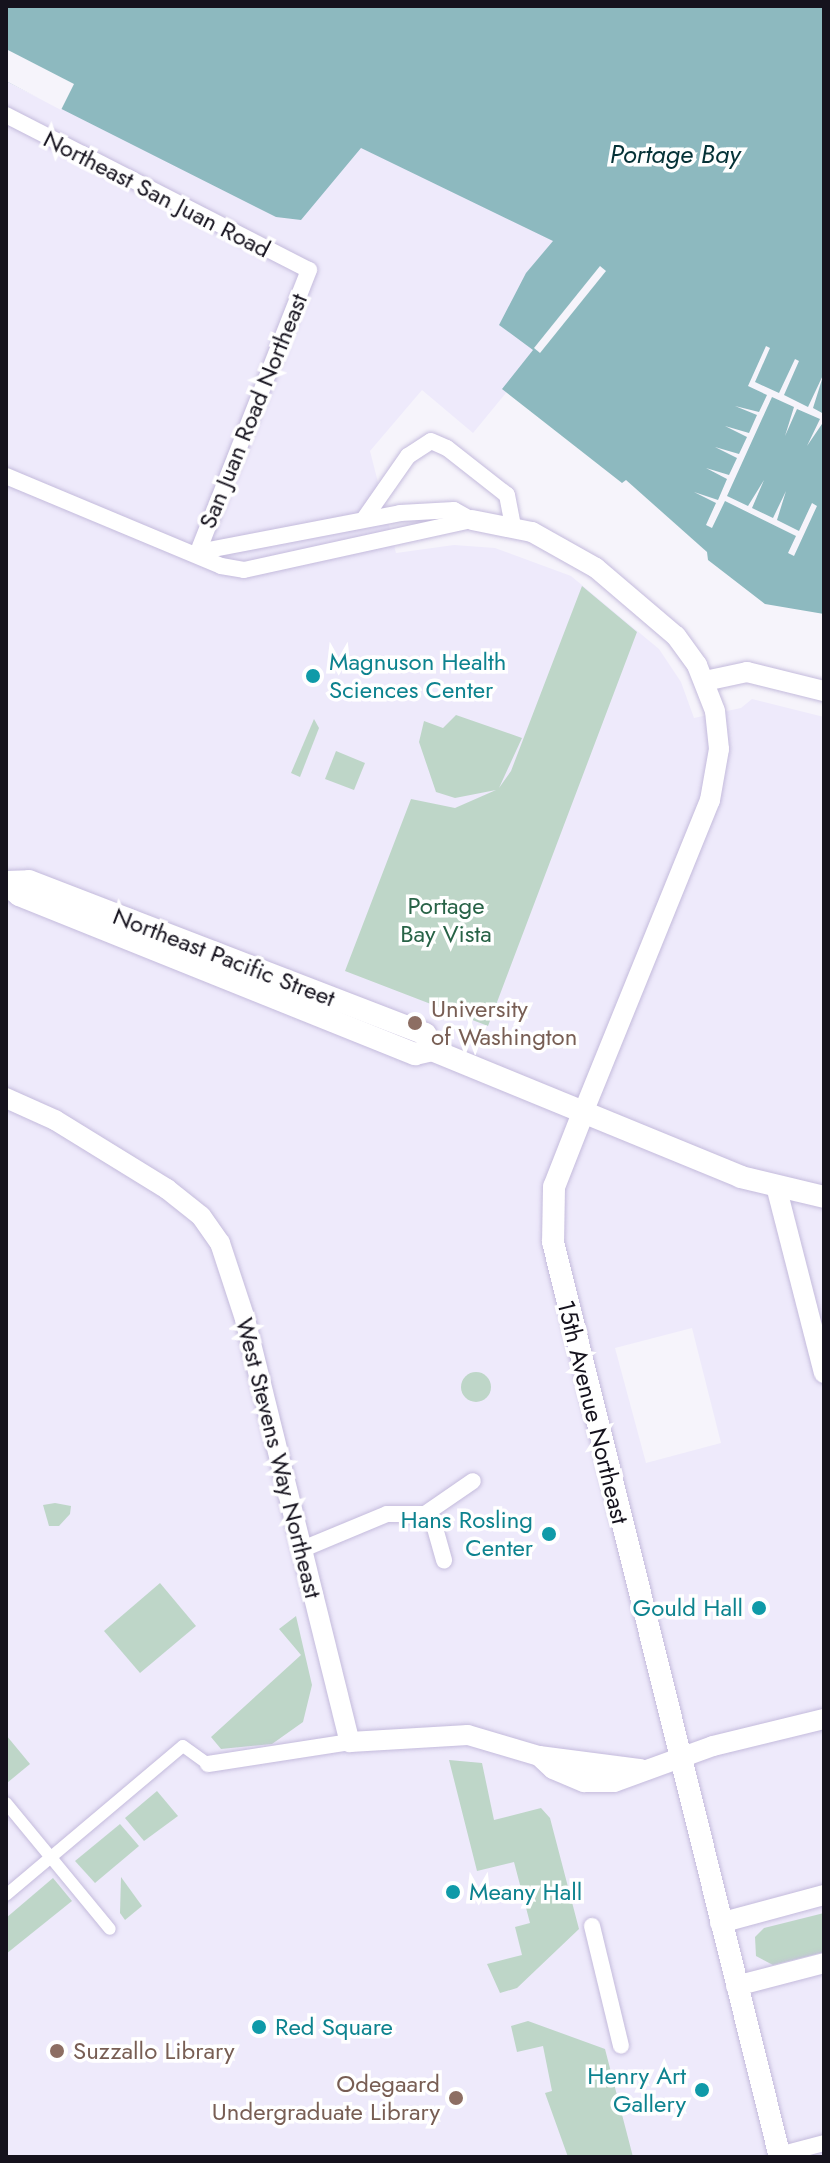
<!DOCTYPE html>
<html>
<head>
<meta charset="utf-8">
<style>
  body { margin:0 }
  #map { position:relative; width:830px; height:2163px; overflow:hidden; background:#f6f4fb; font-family:Jost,sans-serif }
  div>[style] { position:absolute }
  .built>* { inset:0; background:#eeeafb }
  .green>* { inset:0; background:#bed6c8 }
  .round { border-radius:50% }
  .water>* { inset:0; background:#8db9bf }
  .pier>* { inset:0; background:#f6f4fb }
  .roads { filter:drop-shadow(0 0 2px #c4bbdc) drop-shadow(0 0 2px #c4bbdc) }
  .pedestrian>* { height:12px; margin:-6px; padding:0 6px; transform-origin:6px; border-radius:6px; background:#fff }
  .minor>* { height:16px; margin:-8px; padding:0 8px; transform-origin:8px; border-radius:8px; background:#fff }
  .tertiary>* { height:20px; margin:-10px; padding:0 10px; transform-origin:10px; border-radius:10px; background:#fff }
  .secondary>* { height:22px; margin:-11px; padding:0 11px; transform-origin:11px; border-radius:11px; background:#fff }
  .dots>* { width:22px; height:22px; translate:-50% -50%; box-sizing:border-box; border:4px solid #fff; border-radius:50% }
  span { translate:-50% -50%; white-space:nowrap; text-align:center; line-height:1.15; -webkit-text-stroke:7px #fff; paint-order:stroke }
  .street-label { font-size:24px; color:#15121d }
  .culture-label { font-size:24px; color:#0d838f }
  .left { translate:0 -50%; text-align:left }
  .right { translate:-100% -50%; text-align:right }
  .park-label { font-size:24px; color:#286347 }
  .education-label { font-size:24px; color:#785e54 }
  .water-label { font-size:26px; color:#053237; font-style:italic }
  .frame { position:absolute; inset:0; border:8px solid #15121d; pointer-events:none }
</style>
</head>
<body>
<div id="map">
  <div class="built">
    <div style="clip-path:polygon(evenodd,6px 6px,20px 6px,282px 109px,613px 263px,473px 433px,422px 390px,370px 451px,396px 553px,454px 545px,495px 548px,571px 576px,659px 649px,681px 682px,694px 718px,741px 708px,752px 699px,824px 717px,824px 2157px,6px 2157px,6px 6px,692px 1328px,721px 1443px,646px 1463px,615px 1348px,692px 1328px)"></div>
  </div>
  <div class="green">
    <div style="clip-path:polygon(582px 586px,637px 632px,488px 1026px,345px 971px,411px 799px,455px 808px,496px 790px,455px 798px,436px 792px,419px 742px,424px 721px,443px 728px,456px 715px,522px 738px,499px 788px,511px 771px)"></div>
    <div style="clip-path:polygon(314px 719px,319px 728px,300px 777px,291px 773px)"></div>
    <div style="clip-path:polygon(336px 751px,365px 763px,354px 790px,325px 779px)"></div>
    <div class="round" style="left:461px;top:1372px;width:30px;height:30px"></div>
    <div style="clip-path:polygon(55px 1503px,71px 1506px,70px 1514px,59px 1526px,49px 1526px,43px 1505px)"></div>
    <div style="clip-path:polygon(160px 1583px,196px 1626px,140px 1673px,104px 1631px)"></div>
    <div style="clip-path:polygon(296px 1616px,312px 1685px,303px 1722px,272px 1744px,221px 1749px,211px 1737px,301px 1655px,279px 1629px)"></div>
    <div style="clip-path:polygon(6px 1735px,30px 1764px,7px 1783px,6px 1782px)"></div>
    <div style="clip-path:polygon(449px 1760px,482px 1763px,494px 1820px,541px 1808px,550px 1818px,579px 1929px,517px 1988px,500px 1993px,487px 1964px,522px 1955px,515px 1927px,530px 1923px,514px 1862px,477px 1871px)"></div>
    <div style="clip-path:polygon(157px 1791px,178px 1816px,144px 1841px,125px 1818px)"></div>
    <div style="clip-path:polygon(120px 1824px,139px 1846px,95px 1883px,75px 1861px)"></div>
    <div style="clip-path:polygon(121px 1877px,142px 1906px,125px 1920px,120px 1913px)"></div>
    <div style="clip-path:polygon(53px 1878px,72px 1901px,6px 1954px,6px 1918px)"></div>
    <div style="clip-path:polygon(824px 1913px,824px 1952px,773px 1965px,756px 1956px,755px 1937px,764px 1928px)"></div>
    <div style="clip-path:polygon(528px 2021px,605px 2049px,633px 2157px,568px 2157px,545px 2093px,552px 2091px,543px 2046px,517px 2052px,511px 2026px)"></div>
  </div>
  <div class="water">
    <div style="clip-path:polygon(6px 6px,824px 6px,824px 614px,765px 604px,708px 560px,707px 552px,626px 480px,622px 483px,502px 389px,533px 350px,499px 325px,526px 273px,553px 241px,361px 148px,301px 220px,276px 217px,6px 81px)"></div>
  </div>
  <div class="pier">
    <div style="clip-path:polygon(6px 49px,74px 84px,61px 110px,6px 81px)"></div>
    <div style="clip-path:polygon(600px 266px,606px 271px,540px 353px,534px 348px)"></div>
    <div style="clip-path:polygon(766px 346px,770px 348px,755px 382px,779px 393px,795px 359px,799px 361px,784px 395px,808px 407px,824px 373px,813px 408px,824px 414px,824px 421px,807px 446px,820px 419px,797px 409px,785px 436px,794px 407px,772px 397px,727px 496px,748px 506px,764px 480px,752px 508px,773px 518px,786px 491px,777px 520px,799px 531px,812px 503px,817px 506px,794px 556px,788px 553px,796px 536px,725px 501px,712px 528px,706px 525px,716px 503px,694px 492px,718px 500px,727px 479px,706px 468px,729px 475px,737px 458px,715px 447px,739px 454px,747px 437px,725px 426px,749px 433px,757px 415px,735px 406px,759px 412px,767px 395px,748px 386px)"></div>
  </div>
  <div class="roads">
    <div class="pedestrian">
      <div style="left:6px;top:1803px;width:163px;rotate:50.5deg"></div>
      <div style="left:6px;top:1895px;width:231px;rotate:-40.1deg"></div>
      <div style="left:183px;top:1746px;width:31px;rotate:36deg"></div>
    </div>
    <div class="minor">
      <div style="left:6px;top:115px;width:340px;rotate:27.1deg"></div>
      <div style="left:309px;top:270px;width:303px;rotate:111.5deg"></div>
      <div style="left:6px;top:476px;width:233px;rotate:22.7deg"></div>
      <div style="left:221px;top:566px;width:23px;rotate:10deg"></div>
      <div style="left:244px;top:570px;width:233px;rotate:-12.4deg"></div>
      <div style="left:364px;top:519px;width:77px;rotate:-55.1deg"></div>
      <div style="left:408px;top:456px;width:27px;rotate:-33deg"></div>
      <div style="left:431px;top:441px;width:17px;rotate:24deg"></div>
      <div style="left:447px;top:448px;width:76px;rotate:38.1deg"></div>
      <div style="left:507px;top:495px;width:32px;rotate:79deg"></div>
      <div style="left:198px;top:552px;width:206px;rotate:-10.9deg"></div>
      <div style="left:400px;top:513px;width:54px;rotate:-3.2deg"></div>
      <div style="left:454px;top:510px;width:21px;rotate:29deg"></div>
      <div style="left:425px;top:1514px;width:58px;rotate:-34.5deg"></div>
      <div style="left:310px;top:1546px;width:83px;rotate:-22.6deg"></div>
      <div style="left:387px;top:1514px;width:38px"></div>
      <div style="left:425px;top:1514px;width:11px;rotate:41deg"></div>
      <div style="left:433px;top:1521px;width:41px;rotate:74.2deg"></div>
      <div style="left:208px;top:1764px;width:144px;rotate:-8.8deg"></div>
      <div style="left:592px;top:1926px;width:123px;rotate:76.4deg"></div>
      <div style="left:779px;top:2155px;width:47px;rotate:-14.9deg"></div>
    </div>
    <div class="tertiary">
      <div style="left:472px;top:520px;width:61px;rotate:11.3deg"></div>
      <div style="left:532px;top:532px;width:73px;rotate:29.4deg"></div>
      <div style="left:596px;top:568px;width:105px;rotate:40.4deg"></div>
      <div style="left:676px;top:636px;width:36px;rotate:54deg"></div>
      <div style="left:697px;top:665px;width:49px;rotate:68.6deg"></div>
      <div style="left:715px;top:711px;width:38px;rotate:84deg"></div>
      <div style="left:719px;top:749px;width:52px;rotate:100deg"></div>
      <div style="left:710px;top:800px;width:338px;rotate:112.1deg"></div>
      <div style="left:705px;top:681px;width:43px;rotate:-12.1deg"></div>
      <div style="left:747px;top:672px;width:79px;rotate:13.9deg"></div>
      <div style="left:6px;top:1098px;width:54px;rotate:24.2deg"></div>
      <div style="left:55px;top:1120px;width:132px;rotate:31.6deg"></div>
      <div style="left:167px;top:1189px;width:43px;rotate:38.5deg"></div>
      <div style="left:201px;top:1216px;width:33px;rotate:55deg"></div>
      <div style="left:220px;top:1243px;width:80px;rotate:71.8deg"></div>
      <div style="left:245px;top:1319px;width:436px;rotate:76.1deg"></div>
      <div style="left:350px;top:1742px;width:118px;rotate:-3.4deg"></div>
      <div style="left:468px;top:1735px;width:74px;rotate:16.5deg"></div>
      <div style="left:539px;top:1756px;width:103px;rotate:7.3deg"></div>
      <div style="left:777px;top:1190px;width:189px;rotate:75.6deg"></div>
      <div style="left:539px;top:1756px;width:19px;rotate:43deg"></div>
      <div style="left:553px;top:1769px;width:34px;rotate:23deg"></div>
      <div style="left:584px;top:1782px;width:30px"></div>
      <div style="left:614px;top:1782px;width:105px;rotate:-20deg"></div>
      <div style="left:713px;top:1746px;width:114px;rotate:-13.7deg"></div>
      <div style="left:720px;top:1923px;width:108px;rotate:-15.1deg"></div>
      <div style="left:736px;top:1986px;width:91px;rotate:-14.6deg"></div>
    </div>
    <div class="secondary">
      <div style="left:6px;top:882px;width:23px;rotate:-2deg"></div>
      <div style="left:29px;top:881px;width:425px;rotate:21.1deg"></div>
      <div style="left:425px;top:1034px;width:17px;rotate:66deg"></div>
      <div style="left:6px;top:884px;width:17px;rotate:40deg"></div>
      <div style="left:19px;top:895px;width:427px;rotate:21.9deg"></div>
      <div style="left:415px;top:1054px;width:17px;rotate:-13deg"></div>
      <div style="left:432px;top:1050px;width:334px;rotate:22.3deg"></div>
      <div style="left:741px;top:1177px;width:85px;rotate:13.5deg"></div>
      <div style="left:583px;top:1113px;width:79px;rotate:111.4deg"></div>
      <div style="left:554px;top:1187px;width:55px;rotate:91deg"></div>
      <div style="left:553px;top:1242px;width:943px;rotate:76.07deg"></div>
    </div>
  </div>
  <div class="dots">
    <div style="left:313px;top:676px;background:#0f9aa8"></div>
    <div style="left:415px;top:1023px;background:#8d6e63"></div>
    <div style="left:549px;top:1534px;background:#0f9aa8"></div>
    <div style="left:759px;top:1608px;background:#0f9aa8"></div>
    <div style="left:453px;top:1892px;background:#0f9aa8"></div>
    <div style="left:259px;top:2027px;background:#0f9aa8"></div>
    <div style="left:57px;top:2051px;background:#8d6e63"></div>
    <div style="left:702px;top:2090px;background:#0f9aa8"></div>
    <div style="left:456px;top:2098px;background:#8d6e63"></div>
  </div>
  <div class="street-label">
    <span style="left:157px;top:194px;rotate:27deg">Northeast San Juan Road</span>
    <span style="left:253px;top:411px;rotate:-68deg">San Juan Road Northeast</span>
    <span style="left:224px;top:957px;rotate:21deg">Northeast Pacific Street</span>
    <span style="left:593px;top:1412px;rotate:76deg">15th Avenue Northeast</span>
    <span style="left:279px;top:1458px;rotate:76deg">West Stevens Way Northeast</span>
  </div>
  <div class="culture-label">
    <span class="left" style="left:329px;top:676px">Magnuson Health<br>Sciences Center</span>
    <span class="right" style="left:533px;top:1534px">Hans Rosling<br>Center</span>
    <span class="right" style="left:743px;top:1608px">Gould Hall</span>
    <span class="left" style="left:469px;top:1892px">Meany Hall</span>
    <span class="left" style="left:275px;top:2027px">Red Square</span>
    <span class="right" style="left:686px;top:2090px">Henry Art<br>Gallery</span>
  </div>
  <div class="park-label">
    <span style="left:446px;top:920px">Portage<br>Bay Vista</span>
  </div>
  <div class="education-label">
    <span class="left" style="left:431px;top:1023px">University<br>of Washington</span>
    <span class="left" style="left:73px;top:2051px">Suzzallo Library</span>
    <span class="right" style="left:440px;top:2098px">Odegaard<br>Undergraduate Library</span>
  </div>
  <div class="water-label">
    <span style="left:675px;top:155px">Portage Bay</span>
  </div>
  <div class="frame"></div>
</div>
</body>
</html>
